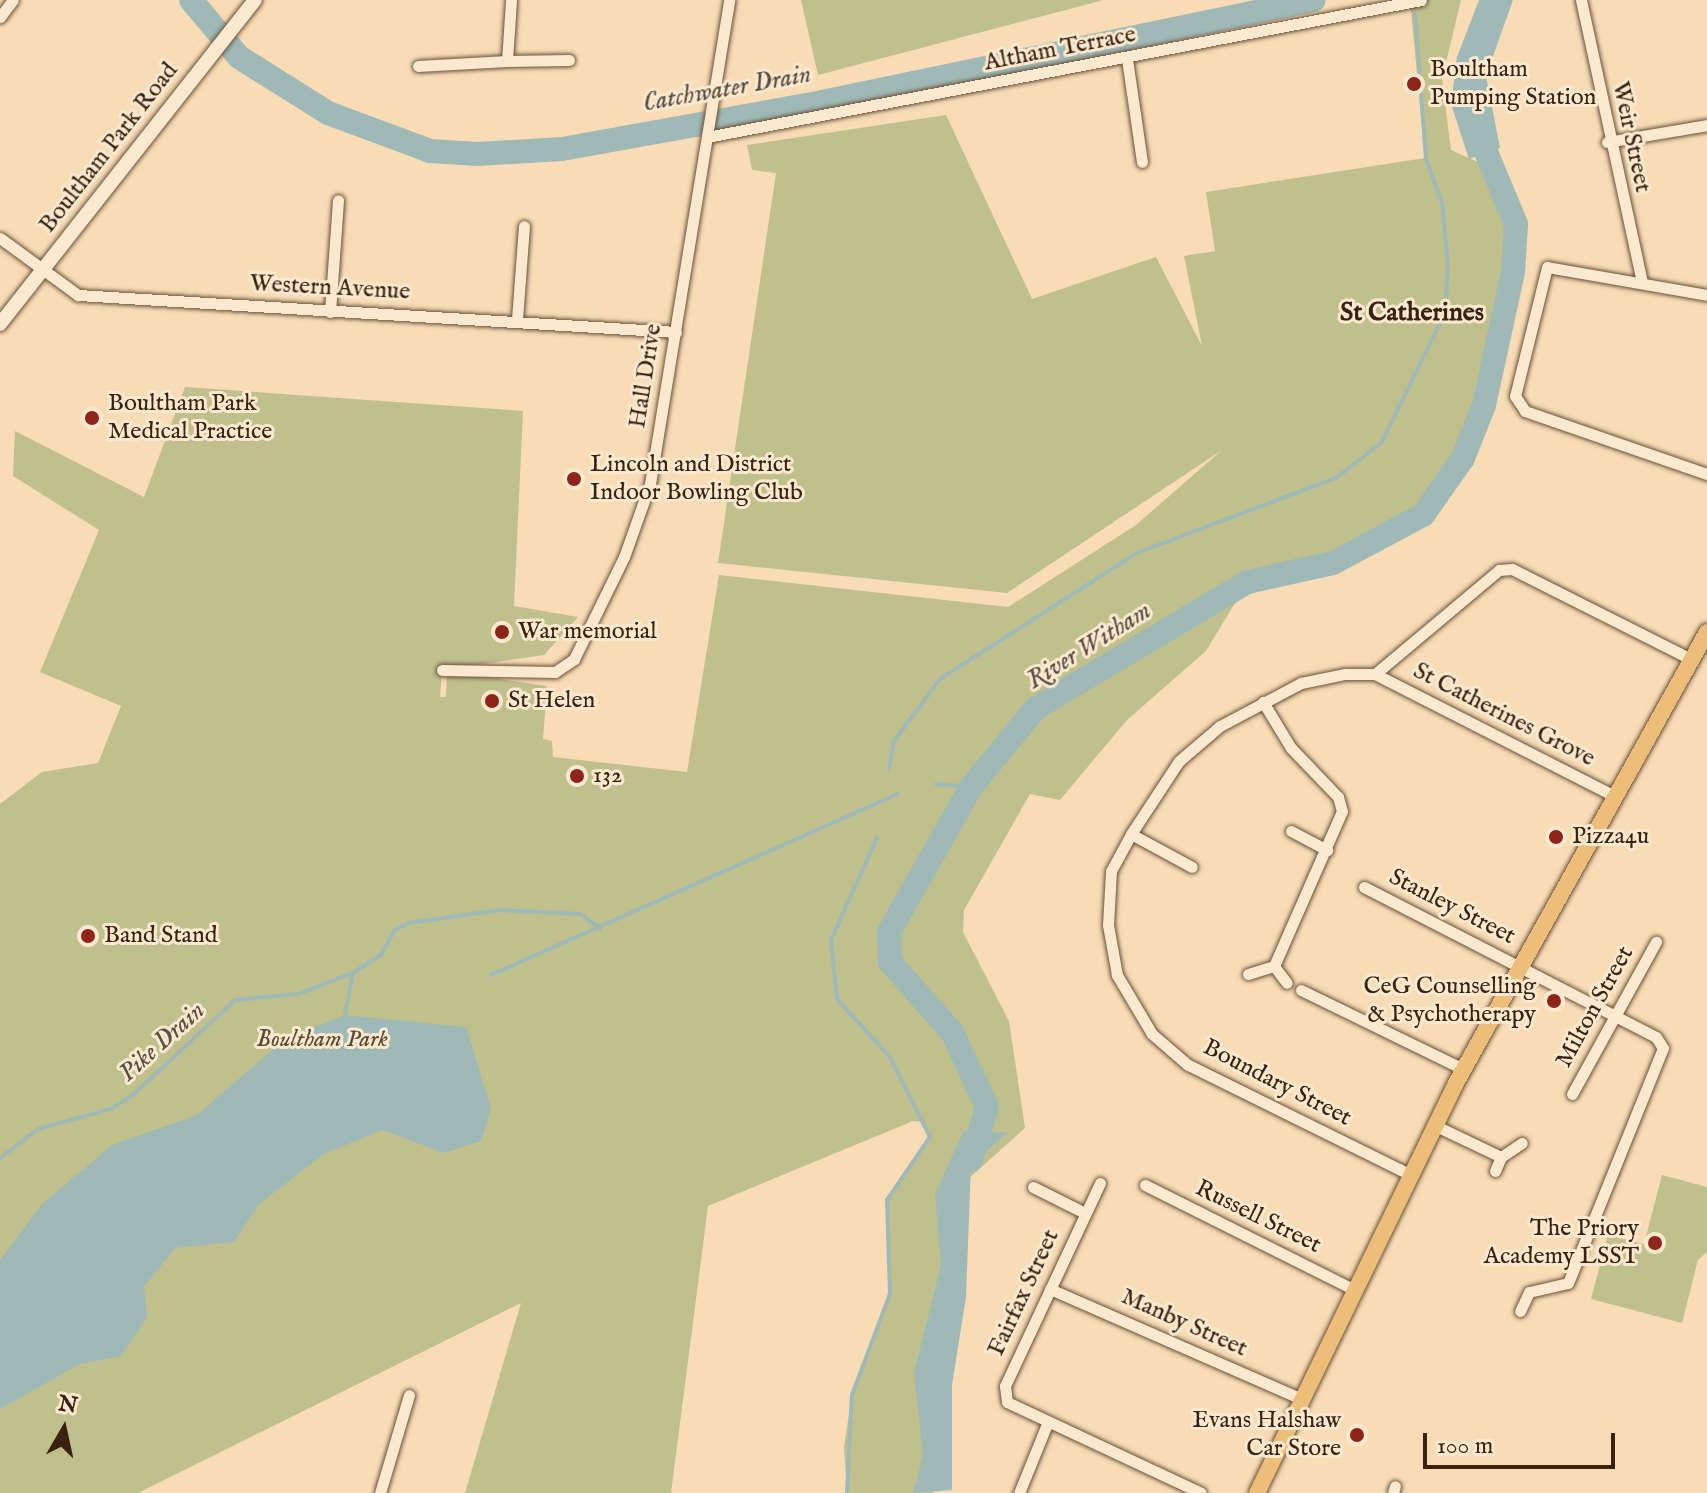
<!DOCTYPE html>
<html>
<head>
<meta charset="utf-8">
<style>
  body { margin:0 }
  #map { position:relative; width:1707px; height:1493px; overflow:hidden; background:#f7dcb5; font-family:"IM FELL English",serif }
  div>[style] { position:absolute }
  .green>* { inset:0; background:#bfc08c }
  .water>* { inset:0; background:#9fbab6 }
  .stream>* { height:4px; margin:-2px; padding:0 2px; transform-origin:2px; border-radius:2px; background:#9fbab6 }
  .river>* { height:24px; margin:-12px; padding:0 12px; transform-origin:12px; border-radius:12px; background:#9fbab6 }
  .roads { filter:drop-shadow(0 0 2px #6a5039) drop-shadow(0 0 2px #6a5039) }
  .minor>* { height:11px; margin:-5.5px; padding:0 5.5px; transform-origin:5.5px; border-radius:5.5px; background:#fae8cf }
  .tertiary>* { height:14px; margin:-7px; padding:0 7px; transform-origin:7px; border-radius:7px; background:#fae8cf }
  .primary>* { height:16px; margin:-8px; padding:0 8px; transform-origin:8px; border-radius:8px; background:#ecbe7a }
  .dots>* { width:22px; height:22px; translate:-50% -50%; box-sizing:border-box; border:4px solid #fae8cf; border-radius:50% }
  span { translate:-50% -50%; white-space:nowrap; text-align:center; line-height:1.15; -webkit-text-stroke:6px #fae8cf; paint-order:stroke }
  .street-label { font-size:24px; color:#3b2110 }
  .poi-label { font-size:24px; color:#3b2110 }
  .left { translate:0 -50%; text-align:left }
  .right { translate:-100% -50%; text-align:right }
  .park-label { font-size:24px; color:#5c492f; font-style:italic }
  .water-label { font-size:26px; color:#594f42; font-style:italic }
  .neighbourhood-label { font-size:26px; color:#3b2110; font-weight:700 }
  .north { position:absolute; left:24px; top:1389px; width:80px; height:80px; -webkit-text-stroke:6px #fae8cf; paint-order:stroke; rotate:9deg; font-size:22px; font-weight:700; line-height:32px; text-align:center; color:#3b2110 }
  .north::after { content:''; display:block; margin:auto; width:28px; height:36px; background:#3b2110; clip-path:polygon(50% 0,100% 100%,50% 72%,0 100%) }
  .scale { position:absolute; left:1423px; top:1433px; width:192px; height:36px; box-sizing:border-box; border:4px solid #3b2110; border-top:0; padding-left:10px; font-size:24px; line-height:28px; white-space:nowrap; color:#3b2110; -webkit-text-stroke:6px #fae8cf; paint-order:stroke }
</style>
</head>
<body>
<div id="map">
  <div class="green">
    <div style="clip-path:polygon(801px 0,1104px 0,818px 75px)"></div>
    <div style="clip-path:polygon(1410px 0,1461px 0,1442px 79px,1451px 150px,1491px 168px,1516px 224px,1513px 272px,1484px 405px,1463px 458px,1423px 515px,1333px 563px,1247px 583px,1206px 651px,1127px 720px,1060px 800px,1030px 794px,964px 910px,963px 932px,1009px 1021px,1025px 1128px,947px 1198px,933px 1493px,847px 1493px,844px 1447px,852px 1395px,890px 1294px,887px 1200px,930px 1137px,924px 1122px,913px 1121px,708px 1206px,671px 1493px,465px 1493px,521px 1303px,138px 1493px,0 1493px,0 804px,42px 772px,98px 763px,121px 706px,40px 672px,99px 530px,13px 476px,15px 431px,144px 497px,185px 387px,523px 411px,514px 606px,578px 617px,544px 655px,442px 670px,440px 697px,446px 697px,447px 671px,547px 686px,543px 739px,552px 741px,553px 757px,687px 772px,719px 575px,1008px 607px,1136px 525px,1222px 450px,1007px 593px,718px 563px,776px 173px,752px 170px,747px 145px,946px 115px,1032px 299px,1156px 257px,1202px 346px,1184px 256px,1215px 251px,1206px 192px,1425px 158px)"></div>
    <div style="clip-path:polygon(1662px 1175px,1707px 1187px,1707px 1252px,1698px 1260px,1682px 1323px,1591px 1299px,1608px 1235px,1644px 1244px)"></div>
  </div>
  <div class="water">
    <div style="clip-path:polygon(1479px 0,1513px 0,1486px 76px,1500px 148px,1469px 159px,1451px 104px,1457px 57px)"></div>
    <div style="clip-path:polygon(345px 1015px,466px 1027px,491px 1108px,481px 1141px,444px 1153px,382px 1130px,324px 1154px,259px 1204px,234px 1242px,175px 1248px,144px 1287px,147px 1318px,121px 1356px,80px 1364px,0 1409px,0 1260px,42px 1204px,112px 1145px,197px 1115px,285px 1039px)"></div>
    <div style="clip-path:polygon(963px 1131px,1007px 1133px,971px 1165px,966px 1297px,952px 1385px,952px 1490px,913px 1493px,923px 1456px,914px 1373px,941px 1265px,935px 1195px)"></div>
  </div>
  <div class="stream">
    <div style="left:889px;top:769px;width:28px;rotate:-80deg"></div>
    <div style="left:894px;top:741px;width:77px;rotate:-53.4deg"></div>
    <div style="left:940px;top:679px;width:234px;rotate:-32.6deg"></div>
    <div style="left:1137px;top:553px;width:213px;rotate:-20.7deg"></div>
    <div style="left:1336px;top:478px;width:58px;rotate:-38deg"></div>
    <div style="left:1382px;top:442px;width:144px;rotate:-64deg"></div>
    <div style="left:1445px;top:313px;width:48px;rotate:-86.4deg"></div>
    <div style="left:1448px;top:265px;width:62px;rotate:-95.5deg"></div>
    <div style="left:1442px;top:203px;width:47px;rotate:-110deg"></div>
    <div style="left:1426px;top:159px;width:146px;rotate:-94.3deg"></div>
    <div style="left:936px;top:784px;width:35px;rotate:5deg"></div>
    <div style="left:491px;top:975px;width:445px;rotate:-24deg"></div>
    <div style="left:345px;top:1015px;width:43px;rotate:-79.2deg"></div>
    <div style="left:353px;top:973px;width:33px;rotate:-33deg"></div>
    <div style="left:381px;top:955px;width:29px;rotate:-61deg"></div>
    <div style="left:395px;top:930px;width:15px;rotate:-28deg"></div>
    <div style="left:408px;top:923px;width:93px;rotate:-8deg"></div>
    <div style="left:500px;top:910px;width:81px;rotate:2.8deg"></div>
    <div style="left:581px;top:914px;width:25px;rotate:37deg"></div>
    <div style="left:0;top:1158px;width:48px;rotate:-37.3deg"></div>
    <div style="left:38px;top:1129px;width:76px;rotate:-15.3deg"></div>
    <div style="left:111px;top:1109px;width:27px;rotate:-33deg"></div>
    <div style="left:134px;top:1094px;width:138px;rotate:-42.9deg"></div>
    <div style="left:235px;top:1000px;width:63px;rotate:-5.4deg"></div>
    <div style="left:298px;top:994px;width:59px;rotate:-20.9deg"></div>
    <div style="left:847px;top:1493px;width:98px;rotate:-87.1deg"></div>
    <div style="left:852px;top:1395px;width:108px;rotate:-69.4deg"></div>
    <div style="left:890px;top:1294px;width:94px;rotate:-91.8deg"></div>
    <div style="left:887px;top:1200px;width:76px;rotate:-55.7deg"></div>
    <div style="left:930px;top:1137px;width:91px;rotate:-116.8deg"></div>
    <div style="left:889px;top:1056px;width:77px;rotate:-132.4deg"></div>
    <div style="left:837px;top:999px;width:59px;rotate:-95.8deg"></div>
    <div style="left:831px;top:940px;width:112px;rotate:-65.7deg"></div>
  </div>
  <div class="river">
    <div style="left:191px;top:0;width:75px;rotate:49.9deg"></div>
    <div style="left:239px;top:57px;width:105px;rotate:32.2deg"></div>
    <div style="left:328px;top:113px;width:109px;rotate:20.4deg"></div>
    <div style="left:430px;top:151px;width:48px;rotate:3.6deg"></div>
    <div style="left:478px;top:154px;width:84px;rotate:-3.4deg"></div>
    <div style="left:562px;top:149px;width:264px;rotate:-10.2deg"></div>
    <div style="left:822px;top:102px;width:502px;rotate:-11.71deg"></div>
    <div style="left:971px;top:1160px;width:55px;rotate:-73.2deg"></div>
    <div style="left:987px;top:1107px;width:83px;rotate:-115deg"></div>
    <div style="left:952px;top:1032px;width:94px;rotate:-131.5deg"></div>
    <div style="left:890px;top:962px;width:30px;rotate:-92deg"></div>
    <div style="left:889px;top:932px;width:167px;rotate:-60.5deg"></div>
    <div style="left:971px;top:787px;width:102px;rotate:-50.6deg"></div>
    <div style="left:1036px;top:708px;width:246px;rotate:-30.8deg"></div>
    <div style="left:1247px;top:582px;width:88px;rotate:-12.5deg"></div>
    <div style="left:1333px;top:563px;width:102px;rotate:-28.1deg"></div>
    <div style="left:1423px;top:515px;width:70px;rotate:-54.9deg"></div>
    <div style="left:1463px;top:458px;width:57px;rotate:-68.4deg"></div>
    <div style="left:1484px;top:405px;width:136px;rotate:-77.7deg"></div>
    <div style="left:1513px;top:272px;width:48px;rotate:-86.4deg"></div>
    <div style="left:1516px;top:224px;width:109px;rotate:-112.6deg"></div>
  </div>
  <div class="roads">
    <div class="minor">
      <div style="left:1581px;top:0;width:289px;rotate:77.8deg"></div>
      <div style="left:0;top:17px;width:21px;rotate:-53deg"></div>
      <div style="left:1127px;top:59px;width:104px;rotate:81.7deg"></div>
      <div style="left:507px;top:61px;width:62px;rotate:-0.9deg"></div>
      <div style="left:418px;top:66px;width:89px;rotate:-3.2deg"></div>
      <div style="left:507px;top:61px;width:61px;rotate:-86.2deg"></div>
      <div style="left:707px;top:137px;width:727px;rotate:-10.86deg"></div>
      <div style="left:1607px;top:142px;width:101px;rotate:-9.6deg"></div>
      <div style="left:0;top:238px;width:97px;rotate:36.2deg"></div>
      <div style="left:78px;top:295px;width:599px;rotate:3.54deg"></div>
      <div style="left:1707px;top:295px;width:162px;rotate:-170.1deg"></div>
      <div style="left:1547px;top:267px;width:133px;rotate:103.9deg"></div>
      <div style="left:1515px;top:396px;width:18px;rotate:56deg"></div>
      <div style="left:1525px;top:411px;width:193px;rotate:19.1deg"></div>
      <div style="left:330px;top:312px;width:112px;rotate:-85.9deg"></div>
      <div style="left:517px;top:319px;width:93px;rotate:-85.7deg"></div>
      <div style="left:442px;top:670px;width:113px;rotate:1deg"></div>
      <div style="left:555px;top:672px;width:23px;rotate:-34deg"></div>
      <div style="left:574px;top:659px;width:114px;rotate:-63.9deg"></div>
      <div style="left:624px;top:557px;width:77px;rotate:-70.4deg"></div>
      <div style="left:650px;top:484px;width:490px;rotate:-80.7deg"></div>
      <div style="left:1375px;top:674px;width:162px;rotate:-40deg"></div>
      <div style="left:1499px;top:570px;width:13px;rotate:-4deg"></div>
      <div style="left:1512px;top:569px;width:198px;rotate:26.7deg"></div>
      <div style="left:1291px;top:831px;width:41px;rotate:27.8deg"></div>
      <div style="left:1131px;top:834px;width:69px;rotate:28.4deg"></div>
      <div style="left:1364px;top:887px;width:328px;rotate:27.2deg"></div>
      <div style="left:1656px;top:1037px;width:13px;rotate:58deg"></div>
      <div style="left:1663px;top:1048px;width:253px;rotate:112deg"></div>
      <div style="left:1568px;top:1283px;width:40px;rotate:167deg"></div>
      <div style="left:1529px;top:1292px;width:21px;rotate:115deg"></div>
      <div style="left:1274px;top:966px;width:21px;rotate:53deg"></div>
      <div style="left:1248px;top:974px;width:27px;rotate:-17deg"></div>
      <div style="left:1274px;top:966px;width:169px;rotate:-66.3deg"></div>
      <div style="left:1342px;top:811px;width:15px;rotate:-106deg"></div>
      <div style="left:1338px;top:797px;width:68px;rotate:-133.8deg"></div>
      <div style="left:1291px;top:748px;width:54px;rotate:-121.3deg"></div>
      <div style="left:1301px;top:990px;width:180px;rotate:26deg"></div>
      <div style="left:1572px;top:1094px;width:174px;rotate:-61.1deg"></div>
      <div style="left:1434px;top:1125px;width:74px;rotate:25.5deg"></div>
      <div style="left:1501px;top:1157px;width:25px;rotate:-34deg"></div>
      <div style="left:1495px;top:1171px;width:15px;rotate:-67deg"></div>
      <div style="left:1409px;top:1174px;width:246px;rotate:-153.7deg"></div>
      <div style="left:1188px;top:1065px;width:48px;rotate:-139.3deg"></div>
      <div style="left:1152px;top:1034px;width:69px;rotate:-120.7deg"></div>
      <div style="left:1117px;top:975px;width:51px;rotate:-100.2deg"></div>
      <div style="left:1108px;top:925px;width:54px;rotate:-86.8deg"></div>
      <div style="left:1111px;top:871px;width:42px;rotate:-61.6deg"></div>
      <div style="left:1131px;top:834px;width:87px;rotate:-56.7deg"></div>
      <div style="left:1179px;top:761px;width:54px;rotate:-40.5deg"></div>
      <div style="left:1220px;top:726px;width:92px;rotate:-28deg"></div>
      <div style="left:1301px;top:683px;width:45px;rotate:-11.6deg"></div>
      <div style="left:1345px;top:674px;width:30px"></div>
      <div style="left:1375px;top:674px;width:266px;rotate:27deg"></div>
      <div style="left:1100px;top:1183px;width:224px;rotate:115.1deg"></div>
      <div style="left:1005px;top:1386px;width:16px;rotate:83deg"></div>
      <div style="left:1007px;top:1402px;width:214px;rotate:25.1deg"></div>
      <div style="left:1145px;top:1185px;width:230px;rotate:26.6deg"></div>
      <div style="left:1033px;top:1187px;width:58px;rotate:26.6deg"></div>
      <div style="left:1050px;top:1289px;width:272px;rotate:23.6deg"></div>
      <div style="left:380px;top:1493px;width:102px;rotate:-73.5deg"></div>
      <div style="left:1019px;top:1493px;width:74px;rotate:-67.9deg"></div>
      <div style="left:1393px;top:1493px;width:7px;rotate:-74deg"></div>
    </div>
    <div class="tertiary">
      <div style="left:0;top:324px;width:412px;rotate:-51.8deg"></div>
    </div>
    <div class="primary">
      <div style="left:1257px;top:1493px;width:456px;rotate:-64.1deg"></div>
      <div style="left:1456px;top:1083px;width:516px;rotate:-60.9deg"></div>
    </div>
  </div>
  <div class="dots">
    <div style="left:1414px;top:84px;background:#8f2418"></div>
    <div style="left:92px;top:418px;background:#8f2418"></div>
    <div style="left:574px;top:479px;background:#8f2418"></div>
    <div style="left:502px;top:632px;background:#8f2418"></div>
    <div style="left:492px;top:701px;background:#8f2418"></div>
    <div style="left:577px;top:776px;background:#8f2418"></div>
    <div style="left:1556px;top:837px;background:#8f2418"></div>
    <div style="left:88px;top:936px;background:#8f2418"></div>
    <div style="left:1554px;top:1001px;background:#8f2418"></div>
    <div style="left:1655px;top:1243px;background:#8f2418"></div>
    <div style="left:1357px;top:1435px;background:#8f2418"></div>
  </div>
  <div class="street-label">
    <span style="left:1060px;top:49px;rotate:-11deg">Altham Terrace</span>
    <span style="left:1631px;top:137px;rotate:78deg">Weir Street</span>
    <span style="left:109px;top:148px;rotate:-52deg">Boultham Park Road</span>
    <span style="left:330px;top:288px;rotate:3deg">Western Avenue</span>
    <span style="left:646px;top:376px;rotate:-81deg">Hall Drive</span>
    <span style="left:1504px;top:715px;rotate:27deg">St Catherines Grove</span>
    <span style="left:1452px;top:907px;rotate:27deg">Stanley Street</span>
    <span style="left:1595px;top:1007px;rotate:-61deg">Milton Street</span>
    <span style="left:1277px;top:1083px;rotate:27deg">Boundary Street</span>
    <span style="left:1258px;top:1217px;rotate:26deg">Russell Street</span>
    <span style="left:1024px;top:1293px;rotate:-65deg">Fairfax Street</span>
    <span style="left:1184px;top:1323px;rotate:24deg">Manby Street</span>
  </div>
  <div class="poi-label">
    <span class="left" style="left:1430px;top:84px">Boultham<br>Pumping Station</span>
    <span class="left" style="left:108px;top:418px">Boultham Park<br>Medical Practice</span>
    <span class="left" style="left:590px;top:479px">Lincoln and District<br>Indoor Bowling Club</span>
    <span class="left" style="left:518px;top:632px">War memorial</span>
    <span class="left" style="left:508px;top:701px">St Helen</span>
    <span class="left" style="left:593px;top:776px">132</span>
    <span class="left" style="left:1572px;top:837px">Pizza4u</span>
    <span class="left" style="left:104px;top:936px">Band Stand</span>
    <span class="right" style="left:1536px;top:1001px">CeG Counselling<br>&amp; Psychotherapy</span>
    <span class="right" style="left:1639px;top:1243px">The Priory<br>Academy LSST</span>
    <span class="right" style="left:1341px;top:1435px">Evans Halshaw<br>Car Store</span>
  </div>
  <div class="park-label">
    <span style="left:322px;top:1040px">Boultham Park</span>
  </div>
  <div class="water-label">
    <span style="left:727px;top:89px;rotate:-10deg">Catchwater Drain</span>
    <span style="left:1089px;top:646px;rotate:-32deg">River Witham</span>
    <span style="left:162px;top:1042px;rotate:-42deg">Pike Drain</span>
  </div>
  <div class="neighbourhood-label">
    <span style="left:1412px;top:313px">St Catherines</span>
  </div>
  <div class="north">N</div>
  <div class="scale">100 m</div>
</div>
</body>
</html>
